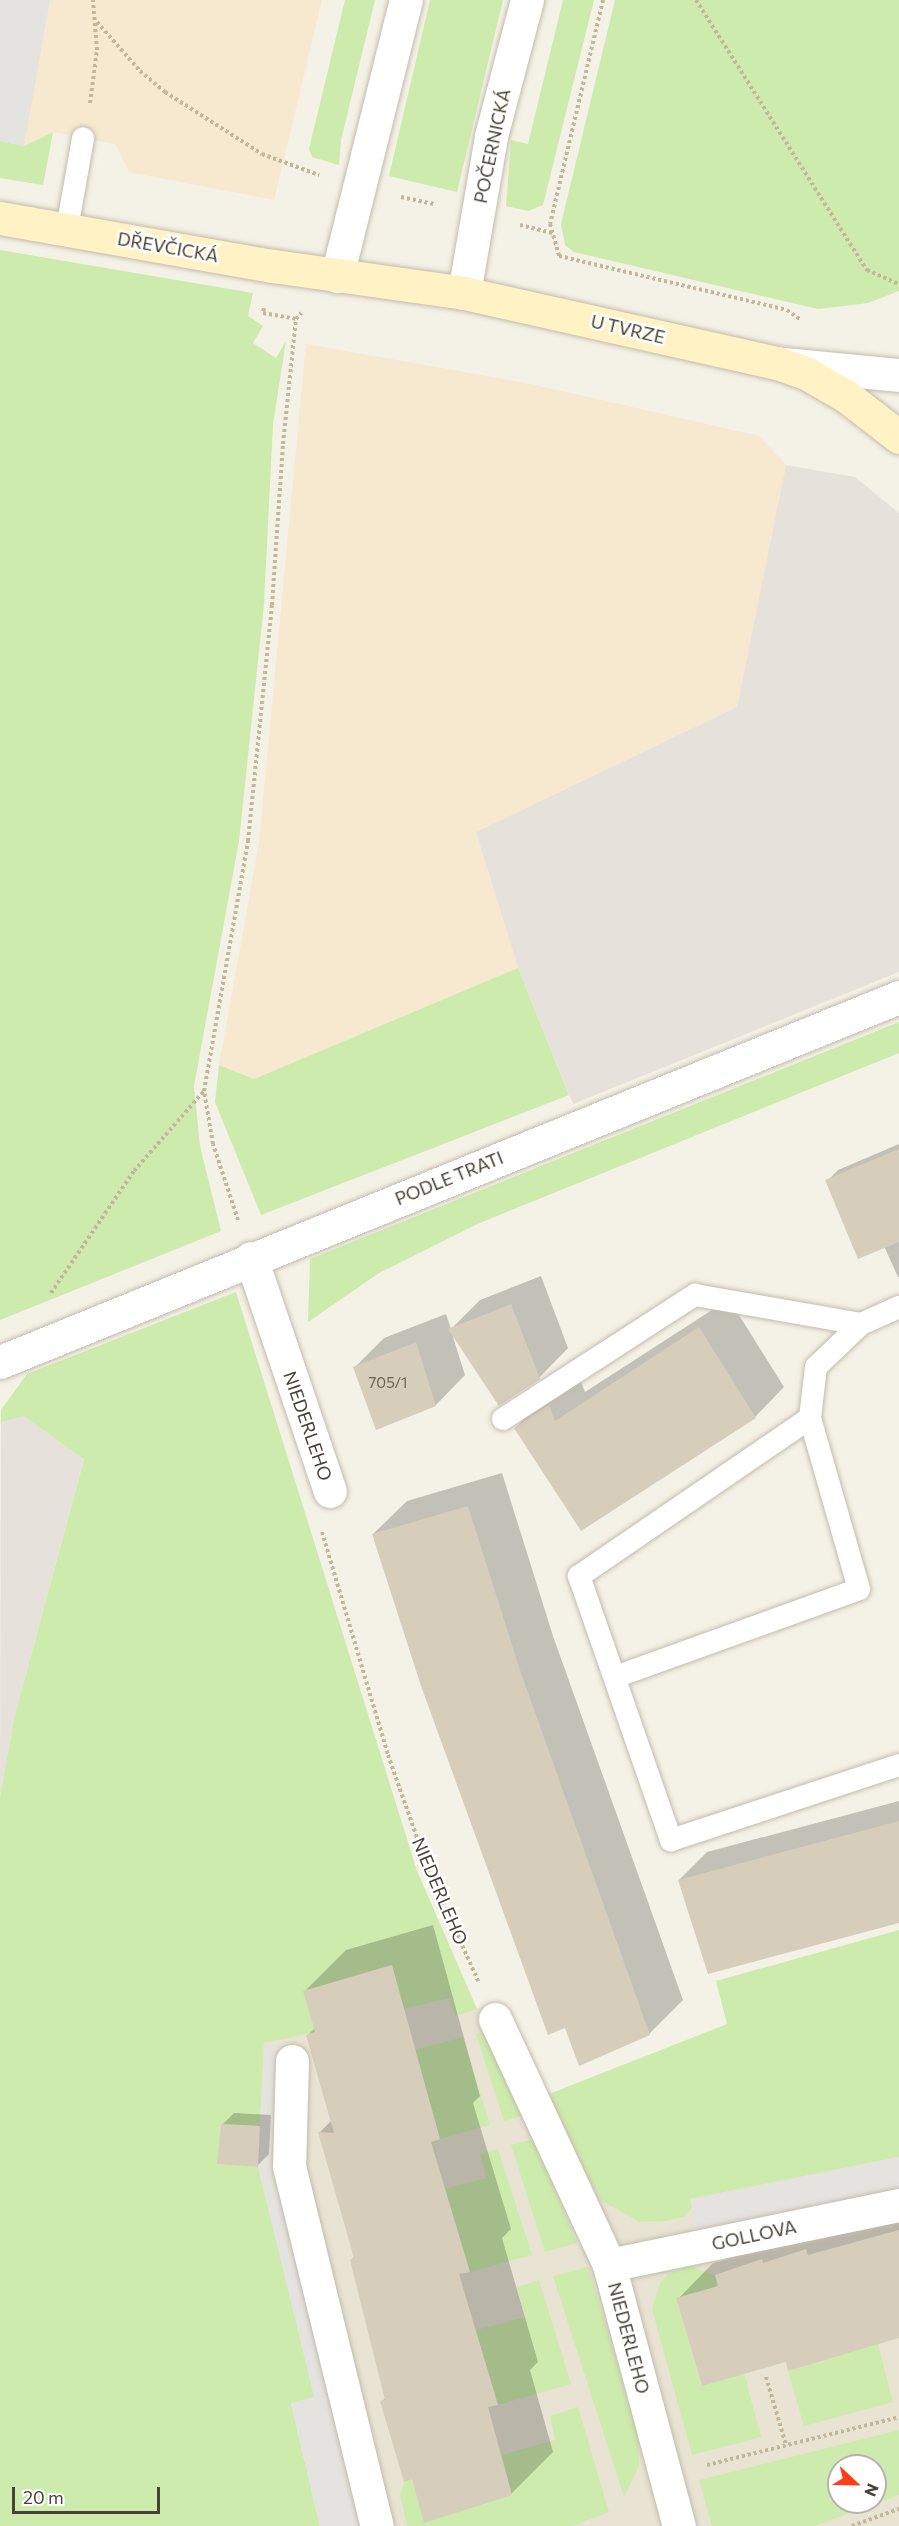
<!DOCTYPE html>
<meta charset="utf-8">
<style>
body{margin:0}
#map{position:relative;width:899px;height:2526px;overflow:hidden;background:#f4f1e6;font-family:Commissioner,sans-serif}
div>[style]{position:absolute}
.residential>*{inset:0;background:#e9e3d4}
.commercial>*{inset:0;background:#f7e8d0}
.industrial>*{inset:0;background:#e6e2db}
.green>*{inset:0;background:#cdebad}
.parking>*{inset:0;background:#e5e3df}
.shadow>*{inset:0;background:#0003}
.building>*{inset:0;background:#d7cdbb}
.path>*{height:4px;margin-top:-2px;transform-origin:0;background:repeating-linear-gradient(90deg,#c3b699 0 3px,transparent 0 6px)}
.roads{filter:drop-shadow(0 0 2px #c3bcab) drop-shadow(0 0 2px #c3bcab)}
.service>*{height:22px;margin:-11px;padding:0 11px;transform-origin:11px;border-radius:11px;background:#fff}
.minor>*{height:33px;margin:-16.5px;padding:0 16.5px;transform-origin:16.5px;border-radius:16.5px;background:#fff}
.tertiary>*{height:33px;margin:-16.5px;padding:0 16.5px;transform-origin:16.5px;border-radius:16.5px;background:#fff}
.secondary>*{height:33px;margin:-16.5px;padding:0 16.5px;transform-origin:16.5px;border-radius:16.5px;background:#fff3c6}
span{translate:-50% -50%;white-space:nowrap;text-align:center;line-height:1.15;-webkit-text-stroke:4.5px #fff;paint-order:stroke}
.number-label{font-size:15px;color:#6c6456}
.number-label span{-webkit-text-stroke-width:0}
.street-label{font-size:18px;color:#484135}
.north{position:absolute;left:827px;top:2454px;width:60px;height:60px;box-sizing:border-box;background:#fff;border:2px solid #b6b3ae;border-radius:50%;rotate:112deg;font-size:16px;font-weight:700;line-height:24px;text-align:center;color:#484135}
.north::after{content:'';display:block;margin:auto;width:21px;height:27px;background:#ff3f13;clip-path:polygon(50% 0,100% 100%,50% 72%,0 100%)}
.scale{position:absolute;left:12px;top:2487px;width:148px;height:27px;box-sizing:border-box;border:3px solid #484135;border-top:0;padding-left:8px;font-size:18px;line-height:21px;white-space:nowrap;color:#484135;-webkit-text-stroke:4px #fff;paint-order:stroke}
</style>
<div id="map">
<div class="residential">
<div style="clip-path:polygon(evenodd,417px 1871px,477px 2009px,500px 2002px,549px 2094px,583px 2171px,640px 2222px,684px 2217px,690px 2199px,899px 2157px,899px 2526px,320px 2526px,291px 2403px,217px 2164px,221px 2124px,260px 2126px,264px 2042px,417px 1871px,839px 2466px,875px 2466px,875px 2502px,839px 2502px,839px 2466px)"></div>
</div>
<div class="commercial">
<div style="clip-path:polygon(0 0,322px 0,274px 200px,129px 172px,115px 144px,53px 132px,24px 146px,0 141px)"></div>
<div style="clip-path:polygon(306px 344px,531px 384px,759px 436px,786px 465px,737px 707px,476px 832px,518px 968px,254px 1079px,219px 1065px,259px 843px)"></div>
</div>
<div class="industrial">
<div style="clip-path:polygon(786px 465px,855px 477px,899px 513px,899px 972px,573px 1104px,518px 968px,476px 832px,737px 707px)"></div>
<div style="clip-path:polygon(1px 1410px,1px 1422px,24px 1415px,84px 1458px,14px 1719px,0 1797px)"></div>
</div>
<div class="green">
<div style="clip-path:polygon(345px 0,375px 0,341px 140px,339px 165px,312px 157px,309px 149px)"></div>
<div style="clip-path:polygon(430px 0,503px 0,457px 192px,389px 176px)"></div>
<div style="clip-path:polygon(563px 0,594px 0,543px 205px,528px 211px,506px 206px,511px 140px,528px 144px)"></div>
<div style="clip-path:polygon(615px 0,899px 0,899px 291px,868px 303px,818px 309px,574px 252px,565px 245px,561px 224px)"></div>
<div style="clip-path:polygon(53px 132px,43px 185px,0 178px,0 141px,24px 146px)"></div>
<div style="clip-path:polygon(0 250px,253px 293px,248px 316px,263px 326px,253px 343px,276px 358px,286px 341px,273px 424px,264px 604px,239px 841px,194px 1086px,200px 1146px,221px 1231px,0 1320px)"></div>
<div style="clip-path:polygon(518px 968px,569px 1095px,261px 1215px,215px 1102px,219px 1065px,254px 1079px)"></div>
<div style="clip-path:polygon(899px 1022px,899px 1053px,475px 1225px,379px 1273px,308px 1322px,310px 1259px)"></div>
<div style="clip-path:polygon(236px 1292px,417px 1871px,477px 2009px,455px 2016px,450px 1998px,403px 2009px,391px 1965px,304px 1991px,315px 2032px,264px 2043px,260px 2126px,221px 2124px,218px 2163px,258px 2167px,315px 2398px,291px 2404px,320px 2526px,0 2526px,0 1797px,14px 1719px,84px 1459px,24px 1416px,1px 1422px,1px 1410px,27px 1374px)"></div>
<div style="clip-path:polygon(899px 1930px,899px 2157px,691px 2199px,692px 2208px,684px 2217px,665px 2221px,640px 2222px,602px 2201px,583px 2171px,549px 2094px,727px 2024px,716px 1981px)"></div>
<div style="clip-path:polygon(492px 2031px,523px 2116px,504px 2121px,476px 2034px)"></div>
<div style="clip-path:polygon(463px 2037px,490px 2125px,440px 2139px,415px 2050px)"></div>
<div style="clip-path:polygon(534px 2139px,577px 2243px,545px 2252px,511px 2145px)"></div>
<div style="clip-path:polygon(498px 2149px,532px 2255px,470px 2272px,445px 2189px,486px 2178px,480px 2154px)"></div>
<div style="clip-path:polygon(689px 2266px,715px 2275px,718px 2286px,676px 2299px,701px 2385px,744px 2373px,761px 2437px,692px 2455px,652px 2309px,660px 2283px,668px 2274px)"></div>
<div style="clip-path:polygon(588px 2267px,637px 2429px,639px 2466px,624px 2497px,553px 2276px)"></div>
<div style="clip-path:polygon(539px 2280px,571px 2384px,498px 2405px,476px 2330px,525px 2317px,517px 2287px)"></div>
<div style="clip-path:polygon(878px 2344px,893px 2402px,804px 2426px,788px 2371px)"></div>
<div style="clip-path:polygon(578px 2407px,609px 2512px,573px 2526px,407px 2526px,400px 2494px,404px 2482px,412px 2479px,425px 2522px,512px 2495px,502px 2455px,555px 2440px,550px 2416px)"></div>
<div style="clip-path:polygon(evenodd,899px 2430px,899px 2495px,815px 2526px,712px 2526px,699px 2480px,899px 2430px,839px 2466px,875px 2466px,875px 2502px,839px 2502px,839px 2466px)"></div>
</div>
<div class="parking">
<div style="clip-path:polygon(0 0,50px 0,24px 146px,0 141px)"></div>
<div style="clip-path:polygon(264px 2042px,277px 2043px,272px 2165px,359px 2526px,320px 2526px,291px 2403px,314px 2397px,258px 2167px)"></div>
<div style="clip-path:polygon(899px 2157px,899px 2191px,697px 2232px,690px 2199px)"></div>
</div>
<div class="shadow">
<div style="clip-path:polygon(899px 1144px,899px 1277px,898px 1277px,884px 1246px,827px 1181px,838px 1170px)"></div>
<div style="clip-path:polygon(541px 1276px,568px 1348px,539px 1378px,452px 1334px,465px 1375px,436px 1405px,377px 1428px,355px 1367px,384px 1338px,446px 1314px,451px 1329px,480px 1300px)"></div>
<div style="clip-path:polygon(729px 1299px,784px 1387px,755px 1417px,515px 1428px,545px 1399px,579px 1377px,585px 1392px)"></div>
<div style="clip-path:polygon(502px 1473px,553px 1636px,683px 2000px,649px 2034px,373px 1534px,407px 1501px)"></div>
<div style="clip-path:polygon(899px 1801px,899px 1921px,679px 1880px,707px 1852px)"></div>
<div style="clip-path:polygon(433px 1925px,480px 2096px,473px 2103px,511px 2229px,502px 2238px,538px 2362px,530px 2370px,553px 2452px,512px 2493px,425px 2521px,413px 2477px,382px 2401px,386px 2398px,351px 2260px,355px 2256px,320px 2132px,332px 2120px,308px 2035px,315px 2028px,305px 1991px,346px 1950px)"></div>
<div style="clip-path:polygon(234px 2113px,271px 2115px,269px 2154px,258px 2165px,223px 2124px)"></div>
<div style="clip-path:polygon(899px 2206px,899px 2337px,788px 2360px,678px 2299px,713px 2263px,734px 2257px,752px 2240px)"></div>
</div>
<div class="building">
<div style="clip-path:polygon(899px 1149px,899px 1242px,858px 1259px,825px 1180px)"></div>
<div style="clip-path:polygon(511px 1304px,540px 1379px,499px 1406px,448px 1329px)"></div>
<div style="clip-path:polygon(699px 1327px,756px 1418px,581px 1531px,514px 1428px,549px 1405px,555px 1421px)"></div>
<div style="clip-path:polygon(416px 1342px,436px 1406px,376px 1430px,353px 1367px)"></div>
<div style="clip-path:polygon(468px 1506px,520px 1670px,650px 2035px,579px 2066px,565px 2028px,548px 2035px,421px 1686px,372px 1534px)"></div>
<div style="clip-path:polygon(899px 1821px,899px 1923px,708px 1974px,678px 1880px)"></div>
<div style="clip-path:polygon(392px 1965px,440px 2139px,431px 2142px,470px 2272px,459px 2274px,498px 2405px,488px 2407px,512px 2495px,424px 2523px,412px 2479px,404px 2482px,380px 2401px,385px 2400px,350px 2260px,354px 2258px,318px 2132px,334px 2133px,306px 2035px,315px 2032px,303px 1991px)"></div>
<div style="clip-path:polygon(221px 2124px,260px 2126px,258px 2167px,217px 2164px)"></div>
<div style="clip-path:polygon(899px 2230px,899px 2338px,788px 2371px,786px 2362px,702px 2386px,676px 2298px,718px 2286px,715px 2275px,762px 2259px,763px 2263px,806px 2249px,808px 2255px)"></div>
</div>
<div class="path">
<div style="left:603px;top:0;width:230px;rotate:103.3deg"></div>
<div style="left:550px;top:224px;width:33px;rotate:74deg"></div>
<div style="left:559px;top:256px;width:234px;rotate:13.3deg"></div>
<div style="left:787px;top:310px;width:17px;rotate:36deg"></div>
<div style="left:696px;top:0;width:320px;rotate:57.7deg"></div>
<div style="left:867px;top:270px;width:35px;rotate:24deg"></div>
<div style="left:97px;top:22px;width:65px;rotate:48.7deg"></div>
<div style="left:140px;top:71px;width:33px;rotate:40deg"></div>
<div style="left:165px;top:92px;width:115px;rotate:32.6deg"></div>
<div style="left:262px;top:154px;width:61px;rotate:20.2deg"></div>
<div style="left:90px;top:103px;width:53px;rotate:-82.5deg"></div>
<div style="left:97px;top:50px;width:50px;rotate:-94.6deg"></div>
<div style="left:401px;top:197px;width:35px;rotate:12deg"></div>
<div style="left:520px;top:225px;width:33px;rotate:14deg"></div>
<div style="left:264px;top:308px;width:5px;rotate:101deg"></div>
<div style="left:263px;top:313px;width:34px;rotate:10deg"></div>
<div style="left:238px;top:1220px;width:80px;rotate:-108.2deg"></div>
<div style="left:213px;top:1144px;width:54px;rotate:-99.6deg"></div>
<div style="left:204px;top:1091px;width:254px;rotate:-80deg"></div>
<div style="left:248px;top:841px;width:237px;rotate:-84.2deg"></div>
<div style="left:272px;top:605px;width:161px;rotate:-86.1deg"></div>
<div style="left:283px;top:444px;width:126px;rotate:-84.1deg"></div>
<div style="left:296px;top:319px;width:8px;rotate:-50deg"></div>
<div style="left:51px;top:1293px;width:148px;rotate:-55.8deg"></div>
<div style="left:134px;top:1171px;width:106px;rotate:-48.8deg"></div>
<div style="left:322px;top:1532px;width:233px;rotate:73.5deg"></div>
<div style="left:388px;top:1755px;width:121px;rotate:70.7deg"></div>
<div style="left:428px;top:1869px;width:123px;rotate:65.9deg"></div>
<div style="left:766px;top:2377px;width:71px;rotate:73.6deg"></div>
<div style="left:707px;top:2465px;width:198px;rotate:-14deg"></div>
<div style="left:852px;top:2526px;width:50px;rotate:-19.9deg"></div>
</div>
<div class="roads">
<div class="service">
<div style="left:67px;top:229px;width:92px;rotate:-80deg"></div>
<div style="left:861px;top:1324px;width:62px;rotate:136.3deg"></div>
<div style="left:816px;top:1367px;width:51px;rotate:96.7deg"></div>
<div style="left:810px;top:1418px;width:280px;rotate:145.6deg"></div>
<div style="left:579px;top:1576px;width:280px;rotate:70.8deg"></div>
<div style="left:671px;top:1840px;width:240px;rotate:-18.2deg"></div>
<div style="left:503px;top:1419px;width:229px;rotate:-32.9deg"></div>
<div style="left:695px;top:1295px;width:169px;rotate:9.9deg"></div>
<div style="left:861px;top:1324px;width:42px;rotate:-24.1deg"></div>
<div style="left:615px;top:1677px;width:259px;rotate:-19.8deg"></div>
<div style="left:859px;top:1589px;width:178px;rotate:-106deg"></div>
</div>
<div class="minor">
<div style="left:784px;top:364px;width:116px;rotate:5.5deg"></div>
<div style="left:251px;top:1258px;width:246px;rotate:71.3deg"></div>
<div style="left:0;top:1362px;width:970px;rotate:-22.1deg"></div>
<div style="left:495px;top:2019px;width:271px;rotate:65.1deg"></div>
<div style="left:609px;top:2265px;width:270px;rotate:75deg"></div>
<div style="left:292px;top:2061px;width:105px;rotate:91.6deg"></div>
<div style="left:289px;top:2166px;width:371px;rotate:76.3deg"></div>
<div style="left:609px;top:2265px;width:296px;rotate:-11.7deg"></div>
</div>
<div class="tertiary">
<div style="left:337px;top:276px;width:284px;rotate:-76deg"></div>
<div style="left:464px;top:293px;width:159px;rotate:-80.2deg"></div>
<div style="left:491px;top:136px;width:141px;rotate:-75.2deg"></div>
</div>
<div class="secondary">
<div style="left:0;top:218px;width:277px;rotate:10deg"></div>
<div style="left:273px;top:266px;width:193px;rotate:8deg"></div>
<div style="left:464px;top:293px;width:321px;rotate:12.6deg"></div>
<div style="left:777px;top:363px;width:31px;rotate:19deg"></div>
<div style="left:806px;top:373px;width:46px;rotate:29.9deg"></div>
<div style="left:846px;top:396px;width:67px;rotate:37.7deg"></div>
</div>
</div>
<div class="number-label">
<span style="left:388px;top:1383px">705/1</span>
</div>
<div class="street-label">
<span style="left:492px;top:146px;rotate:-78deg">POČERNICKÁ</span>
<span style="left:168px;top:247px;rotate:10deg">DŘEVČICKÁ</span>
<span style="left:628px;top:329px;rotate:13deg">U TVRZE</span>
<span style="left:449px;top:1178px;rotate:-22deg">PODLE TRATI</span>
<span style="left:308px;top:1426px;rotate:71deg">NIEDERLEHO</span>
<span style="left:440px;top:1891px;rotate:67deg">NIEDERLEHO</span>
<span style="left:754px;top:2235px;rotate:-12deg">GOLLOVA</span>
<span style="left:629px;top:2338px;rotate:75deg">NIEDERLEHO</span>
</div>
<div class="north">N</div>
<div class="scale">20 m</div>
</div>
